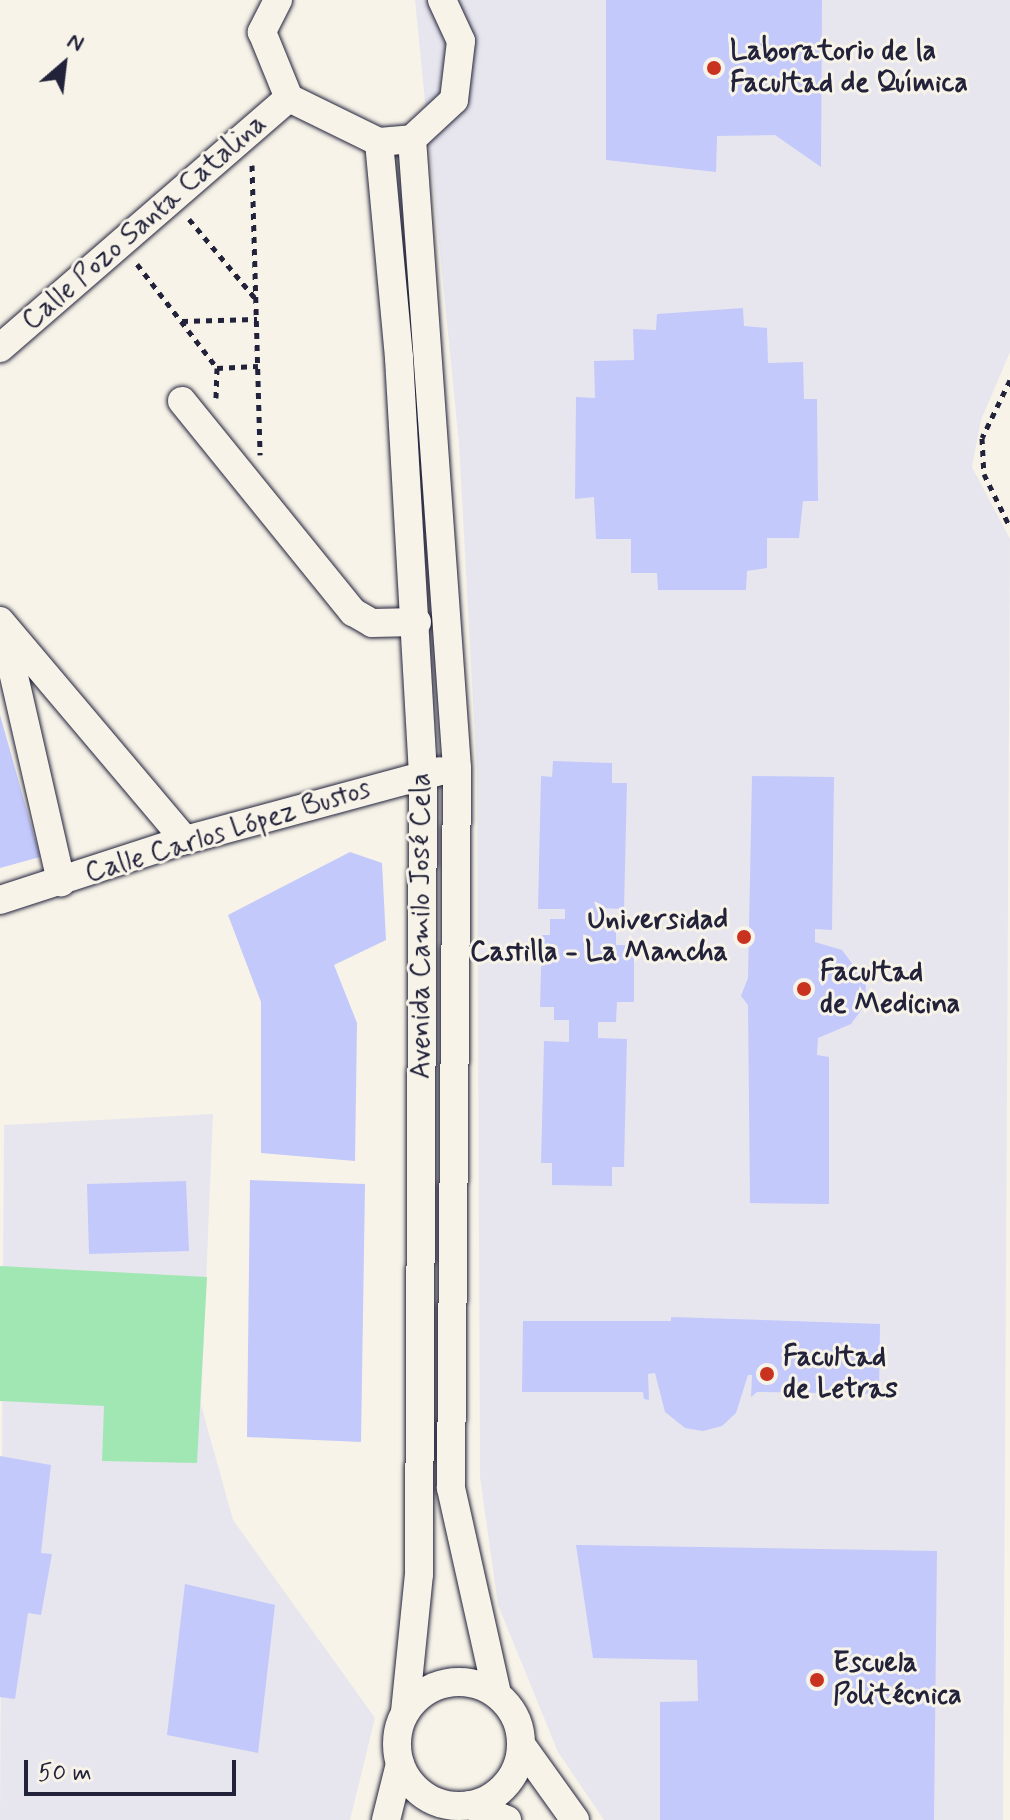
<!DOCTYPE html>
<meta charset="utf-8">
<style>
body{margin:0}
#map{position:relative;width:1010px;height:1820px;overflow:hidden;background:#f7f3e8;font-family:Mynerve,sans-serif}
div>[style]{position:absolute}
.built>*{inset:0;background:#e7e6ee}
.green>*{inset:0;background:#a1e7b4}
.building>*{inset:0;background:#c3c9fb}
.path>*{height:5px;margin-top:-2.5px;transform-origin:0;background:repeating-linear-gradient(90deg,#22223b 0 6px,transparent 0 12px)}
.roads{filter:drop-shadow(0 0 2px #22223b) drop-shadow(0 0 2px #22223b)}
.minor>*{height:28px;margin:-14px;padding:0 14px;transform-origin:14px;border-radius:14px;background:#f7f3e8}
.minor>.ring{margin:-14px;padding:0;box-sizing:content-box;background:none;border:28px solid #f7f3e8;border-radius:50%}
.dots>*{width:22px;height:22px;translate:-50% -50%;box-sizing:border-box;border:4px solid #f7f3e8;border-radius:50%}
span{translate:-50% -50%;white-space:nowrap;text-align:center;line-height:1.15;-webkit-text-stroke:6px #f7f3e8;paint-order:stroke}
.poi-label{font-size:28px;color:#22223b;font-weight:700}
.left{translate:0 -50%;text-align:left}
.right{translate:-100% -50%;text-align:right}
.street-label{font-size:28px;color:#22223b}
.north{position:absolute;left:24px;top:24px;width:80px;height:80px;-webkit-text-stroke:6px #f7f3e8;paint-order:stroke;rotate:28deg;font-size:22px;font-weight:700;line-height:32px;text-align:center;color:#22223b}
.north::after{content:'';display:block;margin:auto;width:28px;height:36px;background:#22223b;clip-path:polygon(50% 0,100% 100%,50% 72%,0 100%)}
.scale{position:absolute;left:24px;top:1760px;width:212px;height:36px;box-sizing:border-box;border:4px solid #22223b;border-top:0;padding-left:10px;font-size:24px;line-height:28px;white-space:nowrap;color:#22223b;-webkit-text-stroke:6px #f7f3e8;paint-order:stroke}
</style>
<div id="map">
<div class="built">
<div style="clip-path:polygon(415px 0,1010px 0,1010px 352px,981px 420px,972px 467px,1010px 539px,1003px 1820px,604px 1820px,558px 1752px,498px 1605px,480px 1477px,477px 774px,459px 444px)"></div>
<div style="clip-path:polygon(213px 1114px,201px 1405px,233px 1520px,375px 1718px,350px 1820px,0 1820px,4px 1125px)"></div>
</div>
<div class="green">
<div style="clip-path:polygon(0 1266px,207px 1277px,197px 1463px,102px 1461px,104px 1406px,0 1401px)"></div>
</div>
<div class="building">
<div style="clip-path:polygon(606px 0,822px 0,821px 167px,775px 135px,717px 136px,716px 172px,606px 160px)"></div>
<div style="clip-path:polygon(743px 308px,744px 326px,767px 328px,768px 363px,803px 362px,804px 399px,817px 399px,818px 501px,803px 501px,799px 538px,767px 538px,767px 568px,747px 571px,746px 590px,658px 590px,657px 573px,631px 573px,631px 539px,596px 539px,594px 497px,575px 499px,576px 397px,595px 398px,594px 361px,634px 360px,633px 329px,656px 330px,657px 314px)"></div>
<div style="clip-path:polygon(0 715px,40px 857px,0 868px)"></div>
<div style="clip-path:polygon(553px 761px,612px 763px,612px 783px,627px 783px,624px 909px,598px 908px,598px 923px,616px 923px,616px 945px,634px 945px,634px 1002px,617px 1002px,616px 1022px,598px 1022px,598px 1038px,627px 1039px,624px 1167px,612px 1167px,612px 1186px,552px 1185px,552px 1163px,541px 1163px,544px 1041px,569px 1042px,569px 1020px,554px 1020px,554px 1007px,540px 1007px,542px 935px,550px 935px,550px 919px,565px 919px,565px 909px,538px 909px,541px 776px,552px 777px)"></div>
<div style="clip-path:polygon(752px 776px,834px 777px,832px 930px,815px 929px,815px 942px,842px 950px,866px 982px,865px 1005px,851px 1024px,818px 1038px,817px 1055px,829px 1057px,829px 1204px,750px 1203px,748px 1005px,741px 996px,748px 978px)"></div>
<div style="clip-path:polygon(350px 852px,382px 863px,386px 940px,334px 965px,357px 1023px,355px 1161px,261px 1153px,261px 1002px,228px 915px)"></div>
<div style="clip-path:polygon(250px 1180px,365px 1184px,361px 1442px,247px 1437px)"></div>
<div style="clip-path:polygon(186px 1181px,189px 1251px,89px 1254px,87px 1184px)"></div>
<div style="clip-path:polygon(671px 1317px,880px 1324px,879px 1394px,757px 1392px,751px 1397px,752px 1375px,748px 1375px,736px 1413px,722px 1426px,703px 1431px,685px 1428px,665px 1412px,655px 1373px,648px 1374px,649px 1400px,644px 1399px,643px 1392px,522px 1392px,523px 1321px,671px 1321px)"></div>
<div style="clip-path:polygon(0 1456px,51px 1465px,41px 1553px,52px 1554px,41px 1615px,28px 1613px,15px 1699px,0 1697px)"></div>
<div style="clip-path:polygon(576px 1545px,937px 1551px,934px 1820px,660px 1820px,660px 1702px,698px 1701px,697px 1660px,593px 1658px)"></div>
<div style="clip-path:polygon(185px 1584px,275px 1605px,258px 1753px,167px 1735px)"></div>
</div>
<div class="path">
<div style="left:252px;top:165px;width:290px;rotate:88.4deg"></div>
<div style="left:189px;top:219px;width:104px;rotate:50.1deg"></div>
<div style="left:137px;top:264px;width:131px;rotate:52.4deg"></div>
<div style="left:217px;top:368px;width:30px;rotate:92deg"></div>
<div style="left:182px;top:321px;width:75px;rotate:-1.5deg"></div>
<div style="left:217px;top:368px;width:41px;rotate:-2.8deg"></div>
<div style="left:1010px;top:380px;width:64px;rotate:115.8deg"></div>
<div style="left:982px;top:438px;width:36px;rotate:87deg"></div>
<div style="left:984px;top:474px;width:59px;rotate:63.9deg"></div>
</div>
<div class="roads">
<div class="minor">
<div style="left:278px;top:0;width:36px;rotate:117deg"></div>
<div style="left:262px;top:32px;width:71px;rotate:67.8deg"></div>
<div style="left:289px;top:98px;width:100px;rotate:26.1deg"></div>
<div style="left:379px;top:142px;width:33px;rotate:-5deg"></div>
<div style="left:412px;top:139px;width:57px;rotate:-42.9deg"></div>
<div style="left:454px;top:100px;width:59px;rotate:-83.2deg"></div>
<div style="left:461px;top:41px;width:45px;rotate:-114.9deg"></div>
<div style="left:412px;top:139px;width:631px;rotate:85.91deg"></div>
<div style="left:457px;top:768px;width:720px;rotate:90.48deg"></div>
<div style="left:451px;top:1488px;width:211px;rotate:77.4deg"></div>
<div style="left:379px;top:142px;width:217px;rotate:84.7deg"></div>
<div style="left:399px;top:358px;width:417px;rotate:86.7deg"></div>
<div style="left:423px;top:774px;width:800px;rotate:90.29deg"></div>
<div style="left:419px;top:1574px;width:138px;rotate:95.8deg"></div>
<div style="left:0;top:348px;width:382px;rotate:-40.9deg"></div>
<div style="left:182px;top:401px;width:272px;rotate:51deg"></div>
<div style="left:353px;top:612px;width:22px;rotate:30deg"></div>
<div style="left:372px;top:623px;width:45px;rotate:-1.3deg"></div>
<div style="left:0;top:621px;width:287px;rotate:49.8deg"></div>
<div style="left:3px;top:628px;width:261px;rotate:77.1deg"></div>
<div style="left:0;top:900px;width:194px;rotate:-18deg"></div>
<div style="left:185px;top:840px;width:264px;rotate:-15.1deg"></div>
<div class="ring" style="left:397px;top:1682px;width:96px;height:96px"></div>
<div style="left:522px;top:1746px;width:91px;rotate:54.4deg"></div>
<div style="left:470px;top:1805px;width:40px;rotate:22deg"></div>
<div style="left:386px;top:1820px;width:58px;rotate:-76deg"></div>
</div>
</div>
<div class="dots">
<div style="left:714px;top:68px;background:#c8321e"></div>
<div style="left:744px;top:937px;background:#c8321e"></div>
<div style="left:804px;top:989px;background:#c8321e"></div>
<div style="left:767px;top:1374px;background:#c8321e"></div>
<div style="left:817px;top:1680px;background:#c8321e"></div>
</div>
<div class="poi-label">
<span class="left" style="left:730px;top:68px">Laboratorio de la<br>Facultad de Química</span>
<span class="right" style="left:728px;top:937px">Universidad<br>Castilla - La Mancha</span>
<span class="left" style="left:820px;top:989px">Facultad<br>de Medicina</span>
<span class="left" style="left:783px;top:1374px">Facultad<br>de Letras</span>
<span class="left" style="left:833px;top:1680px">Escuela<br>Politécnica</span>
</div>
<div class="street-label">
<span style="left:145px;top:223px;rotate:-41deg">Calle Pozo Santa Catalina</span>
<span style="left:228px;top:832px;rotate:-17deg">Calle Carlos López Bustos</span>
<span style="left:422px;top:926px;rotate:-90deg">Avenida Camilo José Cela</span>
</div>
<div class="north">N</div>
<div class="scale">50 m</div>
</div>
